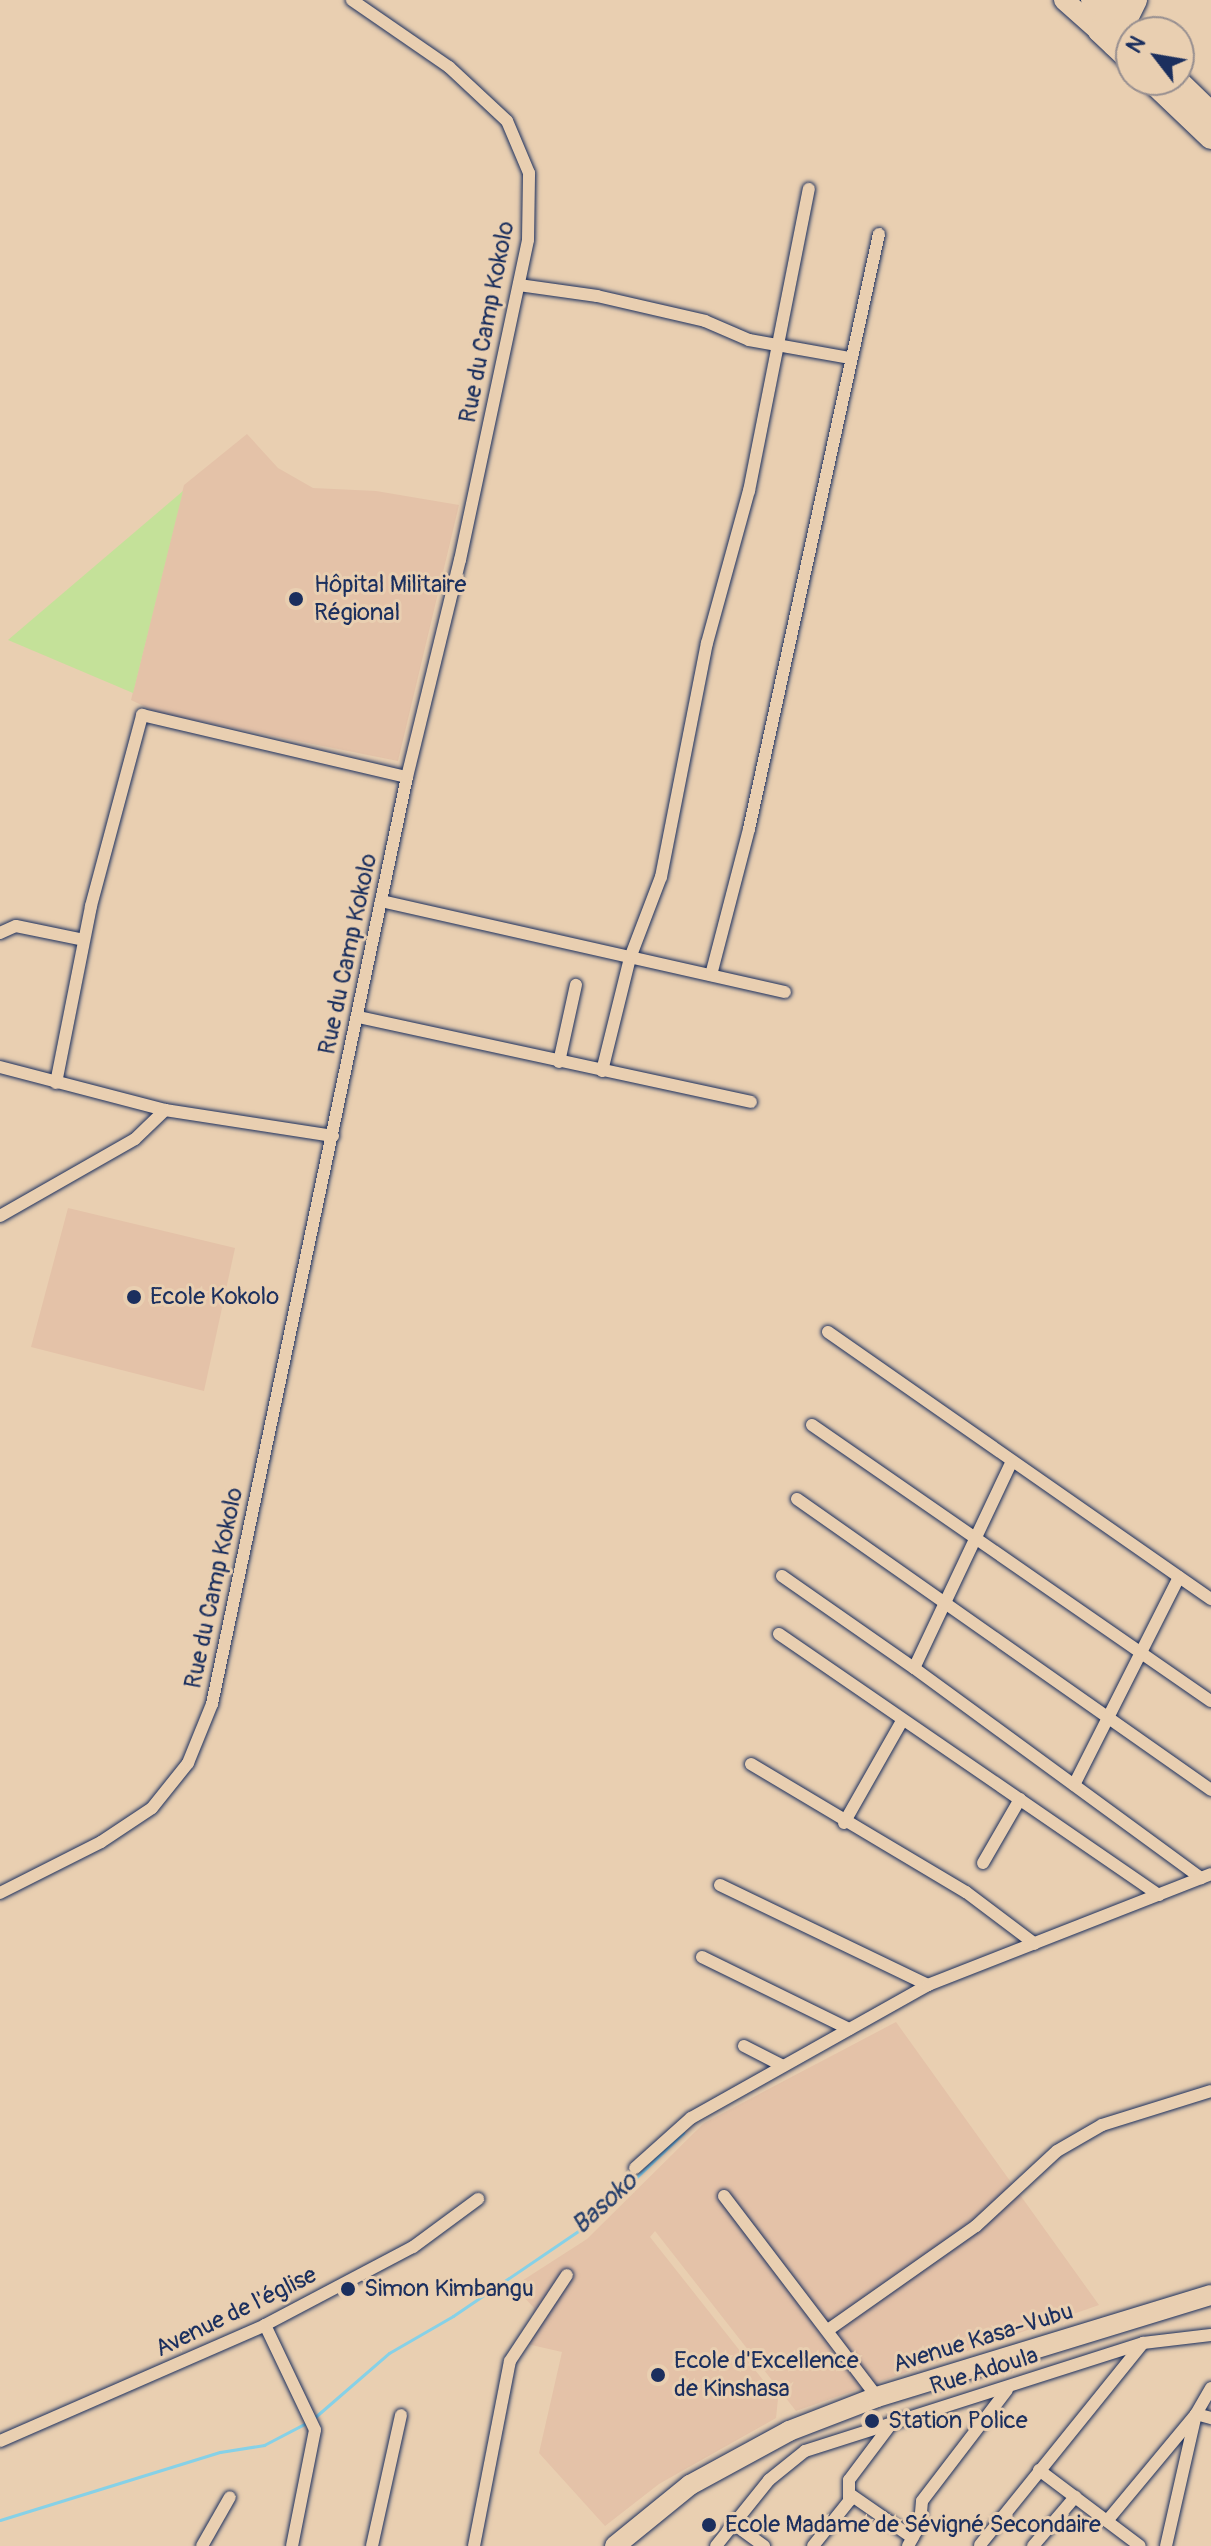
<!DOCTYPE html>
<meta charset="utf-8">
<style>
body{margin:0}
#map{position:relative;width:1211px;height:2546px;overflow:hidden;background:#e9cfb1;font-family:Pangolin,sans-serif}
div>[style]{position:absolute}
.built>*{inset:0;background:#e4c2a8}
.green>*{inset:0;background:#c4e199}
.stream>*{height:3px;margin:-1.5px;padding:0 1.5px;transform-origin:1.5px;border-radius:1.5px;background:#86d1e7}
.roads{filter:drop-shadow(0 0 2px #1b2f5e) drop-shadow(0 0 2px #1b2f5e)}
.street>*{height:12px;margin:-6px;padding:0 6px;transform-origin:6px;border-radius:6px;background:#e9cfb1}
.primary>*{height:20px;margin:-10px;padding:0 10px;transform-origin:10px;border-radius:10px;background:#e9cfb1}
.highway>*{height:22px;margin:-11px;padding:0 11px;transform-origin:11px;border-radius:11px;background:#e9cfb1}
.dots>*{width:22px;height:22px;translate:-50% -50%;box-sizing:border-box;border:4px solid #e9cfb1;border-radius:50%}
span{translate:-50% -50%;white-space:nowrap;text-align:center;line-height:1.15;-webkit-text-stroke:6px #e9cfb1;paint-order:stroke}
.street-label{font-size:24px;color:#1b2f5e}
.poi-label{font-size:24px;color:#1b2f5e}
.left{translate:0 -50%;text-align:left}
.water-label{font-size:26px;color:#263f6c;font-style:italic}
.north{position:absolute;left:1115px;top:16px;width:80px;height:80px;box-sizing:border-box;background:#e9cfb1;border:2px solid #978f90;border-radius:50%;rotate:301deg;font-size:22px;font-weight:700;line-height:32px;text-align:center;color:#1b2f5e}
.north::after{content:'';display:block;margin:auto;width:28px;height:36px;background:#1b2f5e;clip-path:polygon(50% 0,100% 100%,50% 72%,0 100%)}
</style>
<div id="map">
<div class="built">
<div style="clip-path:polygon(247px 434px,278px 468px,313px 488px,376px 491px,459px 505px,398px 761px,158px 713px,131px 700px,184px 485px)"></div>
<div style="clip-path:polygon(68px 1208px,235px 1248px,204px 1391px,31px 1347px)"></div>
<div style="clip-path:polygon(896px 2022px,1099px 2305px,796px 2411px,655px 2231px,650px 2237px,778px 2399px,776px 2418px,659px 2484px,605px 2526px,539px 2453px,562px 2352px,527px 2344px,534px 2308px,514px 2286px,587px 2239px,704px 2123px)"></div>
</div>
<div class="green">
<div style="clip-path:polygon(183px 491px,133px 693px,8px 640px)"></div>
</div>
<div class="stream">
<div style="left:314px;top:2418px;width:99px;rotate:-40.9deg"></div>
<div style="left:389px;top:2353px;width:74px;rotate:-30deg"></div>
<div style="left:453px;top:2316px;width:158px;rotate:-34.2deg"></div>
<div style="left:584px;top:2227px;width:137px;rotate:-43.5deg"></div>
<div style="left:0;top:2520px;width:230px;rotate:-17.2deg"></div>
<div style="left:220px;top:2452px;width:45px;rotate:-9deg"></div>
<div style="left:264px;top:2445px;width:50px;rotate:-27.6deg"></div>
</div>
<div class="roads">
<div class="street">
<div style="left:519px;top:285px;width:79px;rotate:8deg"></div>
<div style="left:597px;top:296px;width:111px;rotate:13deg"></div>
<div style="left:705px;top:321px;width:48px;rotate:23.4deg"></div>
<div style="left:749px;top:340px;width:103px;rotate:10.1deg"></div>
<div style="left:381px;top:901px;width:414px;rotate:12.7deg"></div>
<div style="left:0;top:933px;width:17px;rotate:-24deg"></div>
<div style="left:16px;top:926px;width:69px;rotate:11.6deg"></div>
<div style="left:711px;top:975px;width:151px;rotate:-75.4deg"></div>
<div style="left:749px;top:829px;width:609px;rotate:-77.68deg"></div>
<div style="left:358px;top:1017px;width:402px;rotate:12.2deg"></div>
<div style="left:559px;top:1062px;width:79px;rotate:-77.6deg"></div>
<div style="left:0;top:1067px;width:171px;rotate:14.6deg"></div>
<div style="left:165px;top:1110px;width:170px;rotate:8.8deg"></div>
<div style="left:602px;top:1071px;width:116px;rotate:-76.1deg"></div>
<div style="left:630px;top:958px;width:87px;rotate:-69.1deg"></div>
<div style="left:661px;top:877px;width:238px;rotate:-78.9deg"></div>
<div style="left:707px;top:643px;width:158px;rotate:-74.6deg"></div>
<div style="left:749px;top:491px;width:308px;rotate:-78.8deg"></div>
<div style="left:56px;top:1083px;width:180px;rotate:-78.8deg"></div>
<div style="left:91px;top:906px;width:198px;rotate:-75deg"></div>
<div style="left:142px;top:715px;width:272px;rotate:13.2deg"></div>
<div style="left:0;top:1216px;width:155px;rotate:-29.7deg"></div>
<div style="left:135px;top:1139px;width:42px;rotate:-44deg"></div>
<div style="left:828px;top:1332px;width:467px;rotate:34.9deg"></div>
<div style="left:812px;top:1425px;width:485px;rotate:34.7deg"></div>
<div style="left:1012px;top:1461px;width:229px;rotate:115.3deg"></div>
<div style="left:914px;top:1668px;width:356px;rotate:36.2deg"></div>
<div style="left:797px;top:1499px;width:506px;rotate:35.1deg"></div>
<div style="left:782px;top:1576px;width:161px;rotate:34.9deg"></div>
<div style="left:779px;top:1634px;width:461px;rotate:34.5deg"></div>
<div style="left:751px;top:1764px;width:250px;rotate:30.8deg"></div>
<div style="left:966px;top:1892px;width:86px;rotate:37deg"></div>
<div style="left:1074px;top:1785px;width:233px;rotate:-63.2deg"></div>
<div style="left:844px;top:1823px;width:117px;rotate:-60.4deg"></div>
<div style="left:983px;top:1863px;width:74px;rotate:-60deg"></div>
<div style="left:720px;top:1885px;width:231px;rotate:25.7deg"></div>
<div style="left:0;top:1893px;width:113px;rotate:-26.8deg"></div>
<div style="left:101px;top:1842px;width:61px;rotate:-33.7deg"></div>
<div style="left:152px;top:1808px;width:58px;rotate:-51.3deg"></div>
<div style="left:188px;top:1763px;width:64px;rotate:-67.9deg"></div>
<div style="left:212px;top:1704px;width:947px;rotate:-78.12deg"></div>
<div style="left:407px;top:777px;width:223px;rotate:-76.3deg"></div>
<div style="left:460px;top:560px;width:327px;rotate:-78deg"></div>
<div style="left:528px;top:240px;width:67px;rotate:-89.1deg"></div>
<div style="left:529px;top:173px;width:56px;rotate:-112.9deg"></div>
<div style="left:507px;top:121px;width:79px;rotate:-137deg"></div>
<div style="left:449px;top:67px;width:118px;rotate:-145.4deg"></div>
<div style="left:702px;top:1957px;width:164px;rotate:26.1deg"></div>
<div style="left:744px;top:2046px;width:42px;rotate:27.2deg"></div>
<div style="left:635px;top:2168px;width:75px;rotate:-41.8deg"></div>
<div style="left:691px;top:2118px;width:272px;rotate:-29.3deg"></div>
<div style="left:928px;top:1985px;width:304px;rotate:-21.4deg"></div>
<div style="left:724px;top:2196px;width:253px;rotate:52.7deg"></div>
<div style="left:265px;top:2325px;width:116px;rotate:64.5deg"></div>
<div style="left:315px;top:2430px;width:118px;rotate:101.2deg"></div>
<div style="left:828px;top:2330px;width:181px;rotate:-35.1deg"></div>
<div style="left:976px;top:2226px;width:110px;rotate:-42.8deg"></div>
<div style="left:1057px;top:2151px;width:52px;rotate:-30deg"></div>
<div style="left:1102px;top:2125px;width:114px;rotate:-17.3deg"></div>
<div style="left:0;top:2441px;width:289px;rotate:-23.6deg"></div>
<div style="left:265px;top:2325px;width:167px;rotate:-27.8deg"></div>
<div style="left:413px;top:2247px;width:81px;rotate:-36.4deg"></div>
<div style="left:1039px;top:2470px;width:126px;rotate:37deg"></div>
<div style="left:851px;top:2495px;width:75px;rotate:34.7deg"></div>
<div style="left:1107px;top:2521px;width:139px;rotate:-50.2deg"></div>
<div style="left:1196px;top:2414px;width:16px;rotate:15deg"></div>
<div style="left:735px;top:2525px;width:36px;rotate:36deg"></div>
<div style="left:980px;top:2545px;width:260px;rotate:-51.1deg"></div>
<div style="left:202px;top:2546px;width:56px;rotate:-60.3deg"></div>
<div style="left:372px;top:2546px;width:134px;rotate:-77.5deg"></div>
<div style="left:474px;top:2546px;width:188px;rotate:-79deg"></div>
<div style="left:510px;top:2361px;width:103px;rotate:-56.5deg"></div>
<div style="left:716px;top:2546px;width:85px;rotate:-51.2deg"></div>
<div style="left:769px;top:2480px;width:46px;rotate:-38.9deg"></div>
<div style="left:805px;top:2451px;width:355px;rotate:-17.7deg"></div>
<div style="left:1143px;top:2343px;width:68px;rotate:-6.7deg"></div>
<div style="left:813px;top:2546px;width:58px;rotate:-51.3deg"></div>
<div style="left:849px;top:2501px;width:21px;rotate:-90deg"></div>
<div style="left:849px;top:2480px;width:75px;rotate:-53.1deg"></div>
<div style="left:908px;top:2546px;width:25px;rotate:-61deg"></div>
<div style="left:920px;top:2524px;width:23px;rotate:-85deg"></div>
<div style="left:922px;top:2501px;width:140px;rotate:-52.6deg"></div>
<div style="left:1033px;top:2546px;width:65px;rotate:-49.4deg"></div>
<div style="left:1166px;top:2546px;width:135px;rotate:-77.2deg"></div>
<div style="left:1196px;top:2414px;width:30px;rotate:-60deg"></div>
</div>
<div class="primary">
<div style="left:1064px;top:0;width:47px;rotate:41.5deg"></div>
<div style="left:1091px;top:0;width:23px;rotate:45deg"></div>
<div style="left:615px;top:2546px;width:97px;rotate:-39.1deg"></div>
<div style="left:690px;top:2485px;width:113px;rotate:-28.6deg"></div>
<div style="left:789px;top:2431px;width:94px;rotate:-21.1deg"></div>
<div style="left:877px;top:2397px;width:349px;rotate:-17deg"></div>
</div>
<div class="highway">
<div style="left:1116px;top:0;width:35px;rotate:119deg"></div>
<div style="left:1099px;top:31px;width:44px;rotate:43.2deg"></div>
<div style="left:1114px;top:45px;width:50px;rotate:-63.9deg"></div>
<div style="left:1150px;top:80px;width:84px;rotate:43.6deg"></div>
<div style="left:1177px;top:80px;width:47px;rotate:44.1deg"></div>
</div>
</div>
<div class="dots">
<div style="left:296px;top:599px;background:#1b2f5e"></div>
<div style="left:134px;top:1297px;background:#1b2f5e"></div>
<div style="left:348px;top:2289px;background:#1b2f5e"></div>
<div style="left:658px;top:2375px;background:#1b2f5e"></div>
<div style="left:872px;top:2421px;background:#1b2f5e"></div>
<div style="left:709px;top:2525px;background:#1b2f5e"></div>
</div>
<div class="street-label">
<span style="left:487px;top:322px;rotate:-79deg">Rue du Camp Kokolo</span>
<span style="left:348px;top:954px;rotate:-78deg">Rue du Camp Kokolo</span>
<span style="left:214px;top:1588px;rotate:-78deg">Rue du Camp Kokolo</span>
<span style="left:236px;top:2312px;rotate:-26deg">Avenue de l'église</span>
<span style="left:983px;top:2338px;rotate:-17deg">Avenue Kasa-Vubu</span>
<span style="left:984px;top:2371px;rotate:-17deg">Rue Adoula</span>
</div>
<div class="poi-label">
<span class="left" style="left:314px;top:599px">Hôpital Militaire<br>Régional</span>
<span class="left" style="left:150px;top:1297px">Ecole Kokolo</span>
<span class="left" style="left:364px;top:2289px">Simon Kimbangu</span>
<span class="left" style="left:674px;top:2375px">Ecole d'Excellence<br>de Kinshasa</span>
<span class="left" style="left:888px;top:2421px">Station Police</span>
<span class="left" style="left:725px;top:2525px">Ecole Madame de Sévigné Secondaire</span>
</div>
<div class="water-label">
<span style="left:605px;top:2204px;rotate:-42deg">Basoko</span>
</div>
<div class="north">N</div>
</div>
